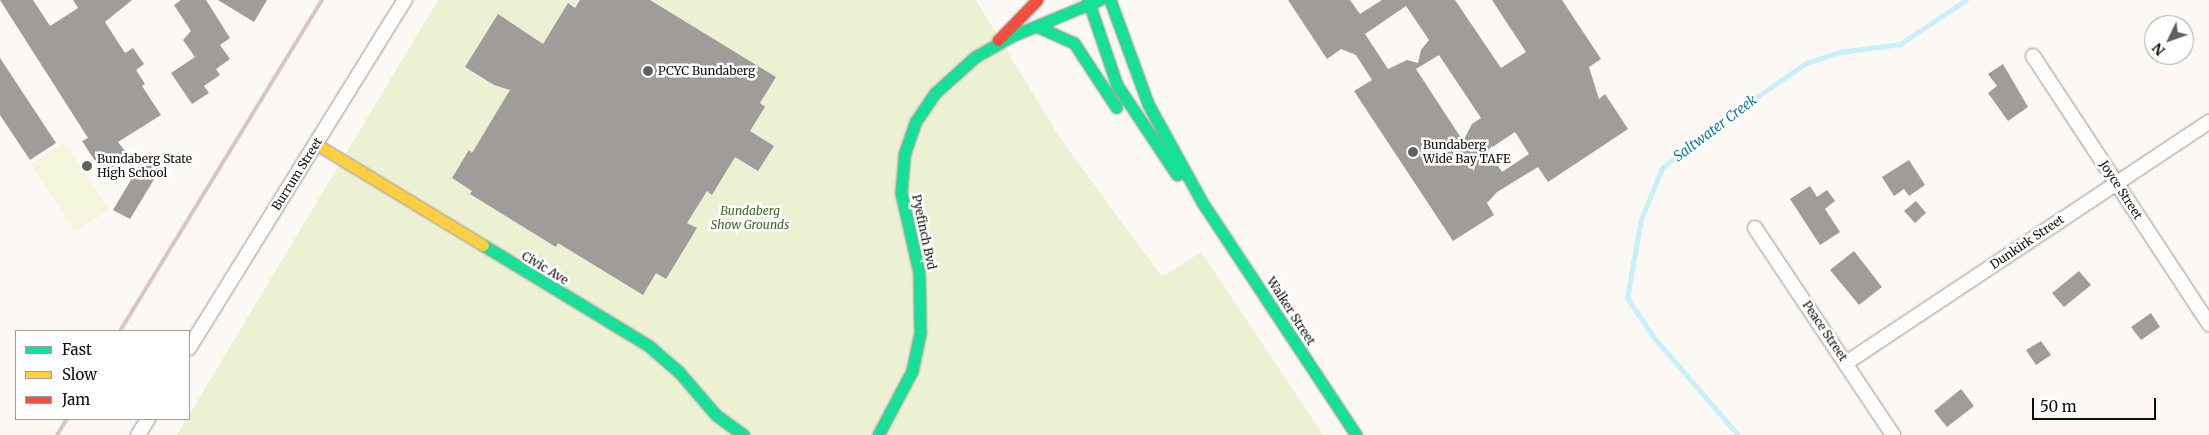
<!DOCTYPE html>
<style>
body{margin:0}
#map{position:relative;width:2209px;height:435px;overflow:hidden;background:#fcf8f4;font-family:Merriweather,serif}
div>[style]{position:absolute}
.green>*{inset:0;background:#ebf1d2}
.pitch>*{inset:0;background:#f3f5dc}
.stream>*{height:5px;margin:-2.5px;padding:0 2.5px;transform-origin:2.5px;border-radius:2.5px;background:#c8f0f8}
.building>*{inset:0;background:#9f9c99}
.roads{filter:drop-shadow(0 0 1px #959392) drop-shadow(0 0 1px #959392)}
.street>*{height:14px;margin:-7px;padding:0 7px;transform-origin:7px;border-radius:7px;background:#fffefd}
.fast>*{height:11px;margin:-5.5px;padding:0 5.5px;transform-origin:5.5px;border-radius:5.5px;background:#16e098}
.slow>*{height:11px;margin:-5.5px;padding:0 5.5px;transform-origin:5.5px;border-radius:5.5px;background:#ffcf43}
.jam>*{height:11px;margin:-5.5px;padding:0 5.5px;transform-origin:5.5px;border-radius:5.5px;background:#f24e42}
.rail>*{height:4px;margin:-2px;padding:0 2px;transform-origin:2px;border-radius:2px;background:#d9c4c9}
.dots>*{width:14px;height:14px;translate:-50% -50%;box-sizing:border-box;border:2px solid #fff;border-radius:50%}
span{translate:-50% -50%;white-space:nowrap;text-align:center;line-height:1.15;-webkit-text-stroke:5px #fff;paint-order:stroke}
.poi-label{font-size:12px;color:#0e0e0e}
.left{translate:0 -50%;text-align:left}
.street-label{font-size:12px;color:#0e0e0e}
.park-label{font-size:12px;color:#3a6b1a;font-style:italic}
.water-label{font-size:14px;color:#0f7da0;font-style:italic}
.legend{position:absolute;left:15px;top:330px;width:175px;height:90px;box-sizing:border-box;background:#fff;border:1px solid #9f9f9f;margin:0;padding:6px 9px;list-style:none;font-size:15px;color:#0e0e0e}
.legend li{display:flex;align-items:center;gap:10px;height:25px}
.legend b{width:25px;border:1px solid #9f9f9f}
.north{position:absolute;left:2144px;top:15px;width:50px;height:50px;box-sizing:border-box;background:#fff;border:1px solid #9f9f9f;border-radius:50%;rotate:228deg;font-size:14px;font-weight:700;line-height:20px;text-align:center;color:#0e0e0e}
.north::after{content:'';display:block;margin:auto;width:18px;height:22px;background:#61605e;clip-path:polygon(50% 0,100% 100%,50% 72%,0 100%)}
.scale{position:absolute;left:2032px;top:398px;width:124px;height:22px;box-sizing:border-box;border:2px solid #0e0e0e;border-top:0;padding-left:6px;font-size:15px;line-height:18px;white-space:nowrap;color:#0e0e0e;-webkit-text-stroke:4px #fff;paint-order:stroke}
</style>
<div id="map">
<div class="green">
<div style="clip-path:polygon(438px 0,976px 0,1060px 138px,1162px 277px,1201px 252px,1323px 435px,177px 435px)"></div>
</div>
<div class="pitch">
<div style="clip-path:polygon(65px 142px,109px 210px,75px 232px,31px 164px)"></div>
</div>
<div class="stream">
<div style="left:1738px;top:435px;width:127px;rotate:-130.8deg"></div>
<div style="left:1655px;top:339px;width:50px;rotate:-124.3deg"></div>
<div style="left:1627px;top:298px;width:80px;rotate:-80deg"></div>
<div style="left:1641px;top:219px;width:55px;rotate:-67.6deg"></div>
<div style="left:1662px;top:168px;width:62px;rotate:-39.1deg"></div>
<div style="left:1710px;top:129px;width:116px;rotate:-34.5deg"></div>
<div style="left:1806px;top:63px;width:35px;rotate:-18deg"></div>
<div style="left:1839px;top:52px;width:62px;rotate:-7.5deg"></div>
<div style="left:1900px;top:44px;width:79px;rotate:-33.7deg"></div>
</div>
<div class="building">
<div style="clip-path:polygon(0 0,33px 0,50px 26px,78px 8px,73px 0,132px 0,105px 22px,125px 53px,133px 48px,144px 64px,136px 70px,145px 84px,142px 86px,161px 115px,118px 142px,129px 156px,103px 173px,82px 141px,88px 138px)"></div>
<div style="clip-path:polygon(181px 0,206px 0,230px 38px,220px 45px,230px 59px,216px 69px,220px 75px,204px 86px,209px 93px,192px 104px,171px 73px,195px 57px,183px 40px,191px 31px,174px 5px)"></div>
<div style="clip-path:polygon(218px 0,267px 0,254px 22px)"></div>
<div style="clip-path:polygon(580px 0,650px 0,776px 77px,760px 103px,765px 107px,750px 131px,774px 146px,758px 171px,735px 157px,712px 195px,707px 191px,687px 223px,697px 228px,666px 279px,656px 273px,643px 295px,558px 243px,556px 247px,470px 194px,472px 191px,452px 178px,469px 150px,472px 153px,510px 90px,494px 85px,465px 67px,498px 14px,543px 44px,568px 3px,575px 8px)"></div>
<div style="clip-path:polygon(evenodd,1288px 0,1350px 0,1360px 14px,1382px 0,1455px 0,1501px 68px,1526px 52px,1492px 0,1562px 0,1601px 59px,1589px 67px,1599px 99px,1605px 94px,1628px 129px,1548px 182px,1538px 167px,1497px 192px,1487px 203px,1494px 215px,1453px 241px,1354px 91px,1372px 80px,1356px 55px,1341px 49px,1327px 59px,1288px 0,1406px 6px,1429px 40px,1421px 50px,1418px 63px,1407px 60px,1388px 69px,1365px 34px,1406px 6px,1288px 0,1439px 55px,1481px 118px,1472px 124px,1463px 141px,1416px 69px,1439px 55px,1288px 0,1515px 132px,1529px 154px,1502px 172px,1488px 150px,1515px 132px)"></div>
<div style="clip-path:polygon(0 58px,56px 143px,30px 160px,0 115px)"></div>
<div style="clip-path:polygon(2003px 64px,2028px 107px,2008px 121px,1988px 93px,1997px 86px,1988px 74px)"></div>
<div style="clip-path:polygon(144px 158px,161px 168px,130px 219px,113px 210px)"></div>
<div style="clip-path:polygon(1909px 160px,1925px 185px,1909px 196px,1904px 189px,1894px 196px,1882px 177px)"></div>
<div style="clip-path:polygon(1810px 186px,1817px 197px,1827px 190px,1835px 201px,1825px 209px,1840px 232px,1820px 245px,1790px 199px)"></div>
<div style="clip-path:polygon(1916px 201px,1926px 213px,1915px 223px,1904px 211px)"></div>
<div style="clip-path:polygon(1854px 251px,1882px 287px,1859px 305px,1830px 270px)"></div>
<div style="clip-path:polygon(2079px 271px,2091px 285px,2064px 307px,2052px 293px)"></div>
<div style="clip-path:polygon(2151px 313px,2160px 327px,2141px 340px,2131px 327px)"></div>
<div style="clip-path:polygon(2041px 341px,2051px 355px,2036px 365px,2026px 350px)"></div>
<div style="clip-path:polygon(1961px 389px,1974px 406px,1947px 427px,1934px 411px)"></div>
</div>
<div class="roads">
<div class="street">
<div style="left:2033px;top:56px;width:321px;rotate:56.7deg"></div>
<div style="left:1755px;top:228px;width:249px;rotate:56.3deg"></div>
<div style="left:189px;top:348px;width:410px;rotate:-58.2deg"></div>
<div style="left:1846px;top:363px;width:436px;rotate:-33.6deg"></div>
<div style="left:138px;top:435px;width:19px;rotate:-58deg"></div>
</div>
<div class="fast">
<div style="left:1088px;top:0;width:90px;rotate:71.2deg"></div>
<div style="left:1117px;top:85px;width:108px;rotate:56.3deg"></div>
<div style="left:1110px;top:0;width:111px;rotate:69.9deg"></div>
<div style="left:1148px;top:104px;width:112px;rotate:61.1deg"></div>
<div style="left:1202px;top:202px;width:279px;rotate:56.5deg"></div>
<div style="left:1036px;top:26px;width:42px;rotate:24.1deg"></div>
<div style="left:1074px;top:43px;width:77px;rotate:56.7deg"></div>
<div style="left:483px;top:245px;width:194px;rotate:31.3deg"></div>
<div style="left:649px;top:346px;width:40px;rotate:41deg"></div>
<div style="left:679px;top:372px;width:57px;rotate:49.3deg"></div>
<div style="left:716px;top:415px;width:34px;rotate:36deg"></div>
<div style="left:878px;top:435px;width:72px;rotate:-62deg"></div>
<div style="left:912px;top:371px;width:40px;rotate:-78deg"></div>
<div style="left:920px;top:332px;width:60px;rotate:-91deg"></div>
<div style="left:919px;top:272px;width:81px;rotate:-102.8deg"></div>
<div style="left:901px;top:193px;width:38px;rotate:-85deg"></div>
<div style="left:904px;top:155px;width:36px;rotate:-71deg"></div>
<div style="left:916px;top:121px;width:34px;rotate:-56deg"></div>
<div style="left:935px;top:93px;width:54px;rotate:-42deg"></div>
<div style="left:975px;top:57px;width:43px;rotate:-29.6deg"></div>
<div style="left:1012px;top:36px;width:94px;rotate:-22.5deg"></div>
</div>
<div class="slow">
<div style="left:316px;top:144px;width:195px;rotate:31.2deg"></div>
</div>
<div class="jam">
<div style="left:998px;top:40px;width:56px;rotate:-45.7deg"></div>
</div>
</div>
<div class="rail">
<div style="left:120px;top:331px;width:388px;rotate:-58.6deg"></div>
<div style="left:57px;top:435px;width:19px;rotate:-58deg"></div>
</div>
<div class="dots">
<div style="left:648px;top:71px;background:#61605e"></div>
<div style="left:1413px;top:152px;background:#61605e"></div>
<div style="left:87px;top:166px;background:#61605e"></div>
</div>
<div class="poi-label">
<span class="left" style="left:658px;top:71px">PCYC Bundaberg</span>
<span class="left" style="left:1423px;top:152px">Bundaberg<br>Wide Bay TAFE</span>
<span class="left" style="left:97px;top:166px">Bundaberg State<br>High School</span>
</div>
<div class="street-label">
<span style="left:297px;top:174px;rotate:-58deg">Burrum Street</span>
<span style="left:2121px;top:190px;rotate:57deg">Joyce Street</span>
<span style="left:924px;top:232px;rotate:78deg">Pyefinch Bvd</span>
<span style="left:2027px;top:242px;rotate:-34deg">Dunkirk Street</span>
<span style="left:545px;top:268px;rotate:31deg">Civic Ave</span>
<span style="left:1291px;top:311px;rotate:57deg">Walker Street</span>
<span style="left:1825px;top:331px;rotate:56deg">Peace Street</span>
</div>
<div class="park-label">
<span style="left:750px;top:218px">Bundaberg<br>Show Grounds</span>
</div>
<div class="water-label">
<span style="left:1715px;top:128px;rotate:-37deg">Saltwater Creek</span>
</div>
<ul class="legend">
<li><b style="height:6px;background:#16e098"></b>Fast</li>
<li><b style="height:6px;background:#ffcf43"></b>Slow</li>
<li><b style="height:6px;background:#f24e42"></b>Jam</li>
</ul>
<div class="north">N</div>
<div class="scale">50 m</div>
</div>
